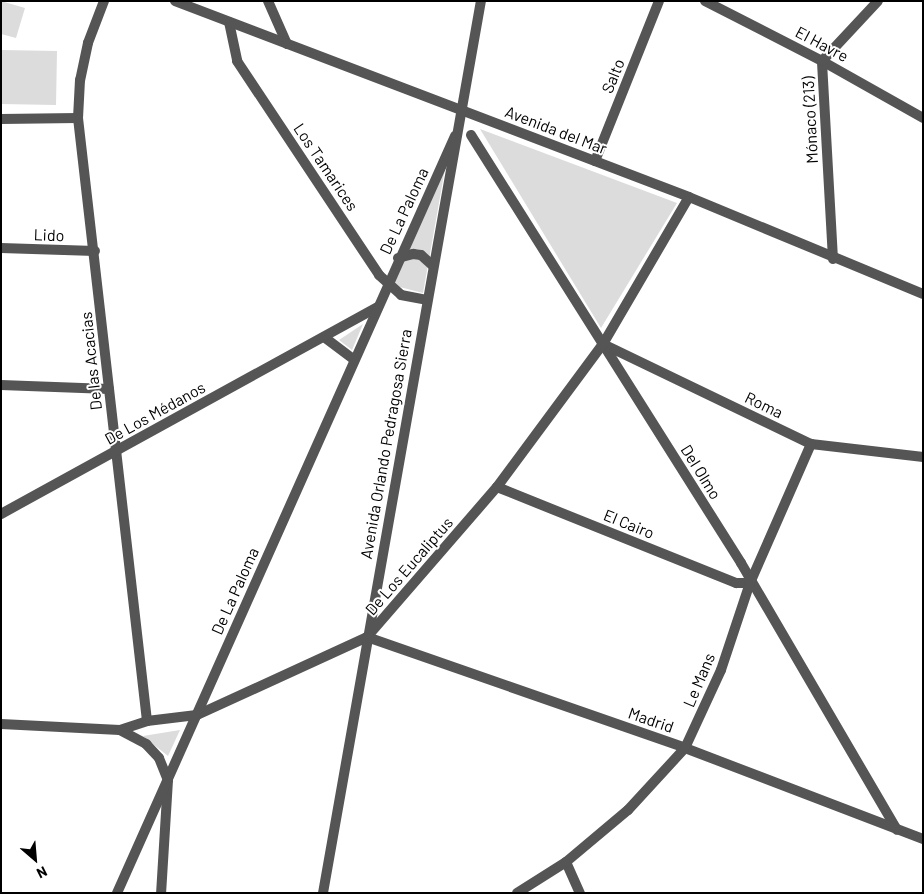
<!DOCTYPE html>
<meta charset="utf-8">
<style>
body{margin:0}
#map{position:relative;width:924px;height:894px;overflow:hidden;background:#fff;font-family:Barlow,sans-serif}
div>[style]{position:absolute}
.green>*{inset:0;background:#dcdcdc}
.minor>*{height:10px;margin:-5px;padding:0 5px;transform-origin:5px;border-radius:5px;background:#555}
.tertiary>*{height:10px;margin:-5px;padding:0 5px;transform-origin:5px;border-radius:5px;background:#555}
span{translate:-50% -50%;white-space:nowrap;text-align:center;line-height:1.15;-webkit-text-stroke:4px #fff;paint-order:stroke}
.street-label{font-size:16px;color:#000}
.frame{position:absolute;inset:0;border:2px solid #000;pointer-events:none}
.north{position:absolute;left:10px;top:834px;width:50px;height:50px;-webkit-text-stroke:4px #fff;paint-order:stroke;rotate:153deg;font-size:14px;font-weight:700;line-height:20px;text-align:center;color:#000}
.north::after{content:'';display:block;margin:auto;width:18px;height:22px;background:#000;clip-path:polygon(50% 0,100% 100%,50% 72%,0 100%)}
</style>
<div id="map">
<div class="green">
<div style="clip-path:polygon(1px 1px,25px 8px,16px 38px,1px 34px)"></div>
<div style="clip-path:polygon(1px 50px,57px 51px,56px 105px,1px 104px)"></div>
<div style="clip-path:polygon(480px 129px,677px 203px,601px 328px)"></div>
<div style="clip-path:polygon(445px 169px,423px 293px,392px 285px)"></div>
<div style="clip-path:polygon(363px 324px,352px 350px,339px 340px)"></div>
<div style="clip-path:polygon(180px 730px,168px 756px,143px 736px)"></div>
</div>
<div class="minor">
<div style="left:104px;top:1px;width:45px;rotate:110.9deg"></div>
<div style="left:88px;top:43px;width:38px;rotate:102deg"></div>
<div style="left:80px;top:80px;width:38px;rotate:93deg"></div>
<div style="left:78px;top:118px;width:607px;rotate:83.47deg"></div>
<div style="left:268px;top:1px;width:47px;rotate:66.2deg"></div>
<div style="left:705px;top:1px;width:131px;rotate:27.1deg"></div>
<div style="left:822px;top:61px;width:116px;rotate:29.4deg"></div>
<div style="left:229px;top:22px;width:40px;rotate:78deg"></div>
<div style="left:237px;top:61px;width:257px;rotate:56.4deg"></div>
<div style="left:379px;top:275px;width:30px;rotate:42deg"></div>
<div style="left:401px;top:295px;width:26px;rotate:11deg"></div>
<div style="left:1px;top:119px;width:77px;rotate:-0.7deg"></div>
<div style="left:471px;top:135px;width:506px;rotate:57.75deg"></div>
<div style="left:741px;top:563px;width:309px;rotate:59.7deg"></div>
<div style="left:595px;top:161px;width:172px;rotate:-68.2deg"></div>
<div style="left:1px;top:248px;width:94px;rotate:1.8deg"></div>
<div style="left:398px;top:258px;width:16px;rotate:-15deg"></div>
<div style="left:413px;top:254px;width:8px;rotate:7deg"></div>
<div style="left:421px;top:255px;width:15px;rotate:42deg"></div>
<div style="left:833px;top:259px;width:198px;rotate:-93.2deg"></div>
<div style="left:822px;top:61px;width:82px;rotate:-47deg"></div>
<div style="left:324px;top:337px;width:38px;rotate:37deg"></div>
<div style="left:605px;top:345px;width:229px;rotate:25.7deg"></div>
<div style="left:811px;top:444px;width:113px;rotate:6.6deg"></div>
<div style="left:1px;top:385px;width:108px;rotate:2.1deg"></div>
<div style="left:497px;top:487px;width:258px;rotate:21.9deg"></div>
<div style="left:736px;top:583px;width:14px"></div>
<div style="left:1px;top:514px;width:429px;rotate:-28.8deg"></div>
<div style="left:367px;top:637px;width:337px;rotate:19.2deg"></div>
<div style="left:685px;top:748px;width:255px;rotate:20.9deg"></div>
<div style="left:1px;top:724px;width:119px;rotate:2.9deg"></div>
<div style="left:120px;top:730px;width:28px;rotate:-18deg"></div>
<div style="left:147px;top:721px;width:50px;rotate:-6.8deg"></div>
<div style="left:197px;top:715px;width:187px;rotate:-24.6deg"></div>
<div style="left:367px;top:637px;width:198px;rotate:-49.1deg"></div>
<div style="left:497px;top:487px;width:178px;rotate:-53.5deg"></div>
<div style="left:603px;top:344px;width:170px;rotate:-59.7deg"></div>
<div style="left:120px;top:730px;width:30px;rotate:28deg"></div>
<div style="left:146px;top:744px;width:19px;rotate:47deg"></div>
<div style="left:159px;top:758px;width:24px;rotate:68deg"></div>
<div style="left:168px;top:780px;width:113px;rotate:93.5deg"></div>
<div style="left:566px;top:862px;width:34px;rotate:66deg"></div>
<div style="left:117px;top:893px;width:829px;rotate:-65.94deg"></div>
<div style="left:517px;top:893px;width:58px;rotate:-32.3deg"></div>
<div style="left:566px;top:862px;width:81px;rotate:-40deg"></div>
<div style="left:628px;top:810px;width:84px;rotate:-47.4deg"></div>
<div style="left:685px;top:748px;width:86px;rotate:-65.2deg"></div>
<div style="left:721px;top:670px;width:92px;rotate:-71.6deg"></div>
<div style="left:750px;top:583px;width:152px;rotate:-66.3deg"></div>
</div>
<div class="tertiary">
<div style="left:175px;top:1px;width:550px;rotate:20.87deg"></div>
<div style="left:689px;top:197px;width:253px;rotate:22.5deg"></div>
<div style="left:323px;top:893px;width:906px;rotate:-79.96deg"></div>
</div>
<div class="street-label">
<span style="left:822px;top:44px;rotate:28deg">El Havre</span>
<span style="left:613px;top:76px;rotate:-68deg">Salto</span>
<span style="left:810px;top:120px;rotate:-93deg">Mónaco (213)</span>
<span style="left:556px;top:130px;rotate:21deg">Avenida del Mar</span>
<span style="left:326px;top:167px;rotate:56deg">Los Tamarices</span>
<span style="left:404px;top:211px;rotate:-65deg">De La Paloma</span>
<span style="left:49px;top:235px;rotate:2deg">Lido</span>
<span style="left:91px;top:361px;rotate:-96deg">De las Acacias</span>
<span style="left:764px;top:405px;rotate:26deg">Roma</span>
<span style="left:155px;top:413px;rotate:-29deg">De Los Médanos</span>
<span style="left:386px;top:444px;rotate:-80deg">Avenida Orlando Pedragosa Sierra</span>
<span style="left:701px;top:472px;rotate:58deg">Del Olmo</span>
<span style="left:629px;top:524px;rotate:22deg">El Cairo</span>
<span style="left:409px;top:566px;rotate:-49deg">De Los Eucaliptus</span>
<span style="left:235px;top:591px;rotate:-66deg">De La Paloma</span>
<span style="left:699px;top:680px;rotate:-67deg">Le Mans</span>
<span style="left:651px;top:720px;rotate:19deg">Madrid</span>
</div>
<div class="frame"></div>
<div class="north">N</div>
</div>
